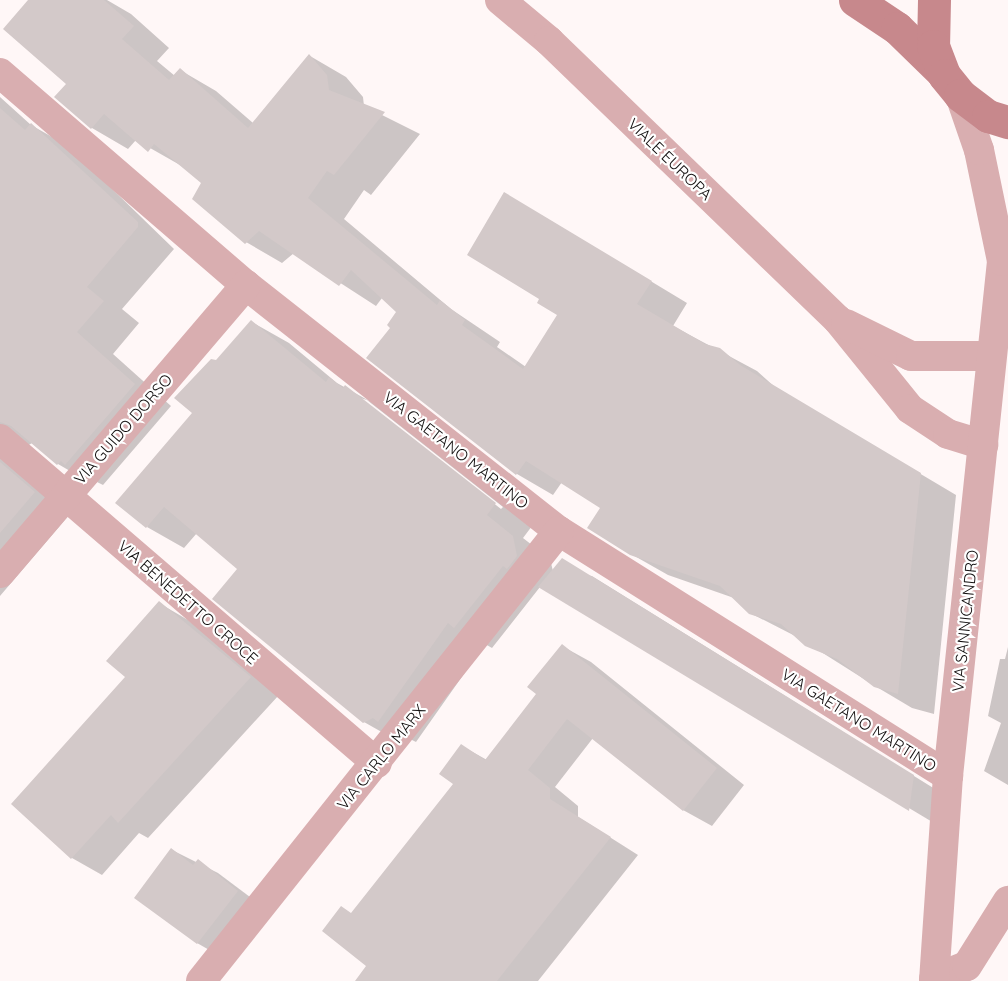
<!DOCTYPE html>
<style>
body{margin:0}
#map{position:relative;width:1008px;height:981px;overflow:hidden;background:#fff7f7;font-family:Quicksand,sans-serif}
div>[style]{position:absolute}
.shadow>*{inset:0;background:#0003}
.building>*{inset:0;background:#d3c9c9}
.street>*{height:30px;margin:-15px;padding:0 15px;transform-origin:15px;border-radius:15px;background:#d9aeb0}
.secondary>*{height:33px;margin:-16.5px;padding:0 16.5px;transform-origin:16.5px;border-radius:16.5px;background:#c7888c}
span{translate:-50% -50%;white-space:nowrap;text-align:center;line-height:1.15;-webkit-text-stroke:4.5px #fff;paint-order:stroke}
.street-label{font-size:16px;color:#0f0c0c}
</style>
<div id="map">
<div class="shadow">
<div style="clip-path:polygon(30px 0,107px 0,131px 14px,169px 48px,157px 61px,175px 76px,180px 70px,216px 91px,253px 123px,310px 56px,346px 77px,363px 97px,364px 106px,420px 134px,371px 195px,364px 190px,344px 219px,451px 309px,500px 342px,497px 347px,526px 367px,559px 314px,541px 299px,541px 215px,687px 303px,673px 326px,757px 371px,776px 388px,956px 495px,934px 714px,912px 708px,875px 686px,799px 638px,750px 613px,734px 598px,668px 575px,631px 554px,602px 508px,562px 482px,553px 495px,517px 474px,368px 357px,392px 328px,398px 312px,382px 298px,376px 306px,294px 253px,282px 263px,246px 242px,203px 182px,187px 169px,136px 140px,128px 149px,92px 128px,56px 97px,68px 84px)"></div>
<div style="clip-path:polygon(0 97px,31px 125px,68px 146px,174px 249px,122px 309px,139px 323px,113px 354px,171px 406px,103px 485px,97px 482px,94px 485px,58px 464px,32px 443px,24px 448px,70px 514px,0 596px)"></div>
<div style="clip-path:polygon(evenodd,252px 322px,289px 343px,337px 383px,382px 408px,532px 526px,523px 538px,550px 559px,553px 571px,592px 576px,943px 794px,939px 826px,540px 587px,492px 648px,485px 644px,416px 742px,410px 739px,401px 743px,364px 722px,239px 569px,197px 533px,184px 548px,147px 527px,217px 362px,252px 322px,360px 398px,367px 400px,503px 507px,501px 509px,360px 398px)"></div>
<div style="clip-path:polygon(159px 603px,188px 620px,279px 695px,148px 838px,139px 833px,102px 875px,72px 858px,13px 804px,127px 677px)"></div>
<div style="clip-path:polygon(562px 646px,591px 662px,744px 785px,712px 826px,683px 810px,593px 738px,555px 787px,578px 806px,578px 817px,638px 855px,538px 981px,357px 981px,368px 966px,352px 914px,455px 784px,462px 746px,487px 760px,538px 694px)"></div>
<div style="clip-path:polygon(1008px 647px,1008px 785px,984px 771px,1001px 723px,988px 716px,1000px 659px,1005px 659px)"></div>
<div style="clip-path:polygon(172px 850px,218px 873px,258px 903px,218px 955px,197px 943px)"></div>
</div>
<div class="building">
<div style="clip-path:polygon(28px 0,104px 0,134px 26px,122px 39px,169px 80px,180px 68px,248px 128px,309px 54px,327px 75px,329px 90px,385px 112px,334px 175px,327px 171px,308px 198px,437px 305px,440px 300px,465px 320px,462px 325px,523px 369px,557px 315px,537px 303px,539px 299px,467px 255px,504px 192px,652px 281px,637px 304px,705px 344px,720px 348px,740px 365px,921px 473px,898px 694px,874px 687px,837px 659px,805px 646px,781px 624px,749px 614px,720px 586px,630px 555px,587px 528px,600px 508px,526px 461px,516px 475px,366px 358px,390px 328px,387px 325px,396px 312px,351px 270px,339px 286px,259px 231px,245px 244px,192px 199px,201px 183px,154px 144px,148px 152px,104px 114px,91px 129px,54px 97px,66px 84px,3px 29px)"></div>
<div style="clip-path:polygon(0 108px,25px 130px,31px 123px,138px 222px,138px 227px,87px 287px,104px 301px,77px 332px,135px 384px,65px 465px,61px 461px,57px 465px,11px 426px,0 422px)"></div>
<div style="clip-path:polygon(251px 320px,326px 382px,329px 377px,343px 388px,345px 385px,496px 503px,487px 515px,513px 536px,517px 556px,507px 569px,503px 566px,454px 628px,448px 623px,378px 722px,373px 718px,363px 723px,212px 599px,237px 569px,164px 507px,146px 528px,115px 503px,192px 413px,174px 398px,211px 359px,216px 360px)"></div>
<div style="clip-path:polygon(0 462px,35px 492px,0 533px)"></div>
<div style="clip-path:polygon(562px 558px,914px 775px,909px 811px,538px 587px)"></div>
<div style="clip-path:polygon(159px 601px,251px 677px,118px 823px,111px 815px,71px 859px,11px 804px,125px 677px,106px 661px)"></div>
<div style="clip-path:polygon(562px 644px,717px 768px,683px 811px,567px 719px,528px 770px,550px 788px,550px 799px,611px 837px,497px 981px,355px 981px,366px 966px,322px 931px,341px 906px,351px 913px,453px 784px,439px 774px,461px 744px,485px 760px,536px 694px,527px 687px)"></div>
<div style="clip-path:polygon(171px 848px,193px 865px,198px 859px,238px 891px,197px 944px,134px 898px)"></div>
</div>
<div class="street">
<div style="left:500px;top:0;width:64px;rotate:39.9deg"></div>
<div style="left:549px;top:41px;width:402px;rotate:44deg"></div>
<div style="left:838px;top:320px;width:114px;rotate:51deg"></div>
<div style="left:910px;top:409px;width:45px;rotate:33.3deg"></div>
<div style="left:948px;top:434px;width:37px;rotate:17deg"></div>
<div style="left:0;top:73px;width:325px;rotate:40.8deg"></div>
<div style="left:246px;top:285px;width:398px;rotate:38.2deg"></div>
<div style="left:559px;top:531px;width:460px;rotate:32.2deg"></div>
<div style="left:846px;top:324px;width:72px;rotate:26.2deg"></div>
<div style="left:911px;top:356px;width:79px"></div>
<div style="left:0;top:439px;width:497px;rotate:40.7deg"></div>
<div style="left:0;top:573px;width:379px;rotate:-49.5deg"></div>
<div style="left:934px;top:979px;width:35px;rotate:-22deg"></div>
<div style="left:967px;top:966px;width:77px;rotate:-57.8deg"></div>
<div style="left:201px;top:981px;width:575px;rotate:-51.5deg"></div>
<div style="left:934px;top:981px;width:205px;rotate:-86.1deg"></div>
<div style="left:948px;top:776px;width:518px;rotate:-84.01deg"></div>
<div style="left:1002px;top:261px;width:113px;rotate:-101.7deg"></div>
<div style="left:979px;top:150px;width:58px;rotate:-109.1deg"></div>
</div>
<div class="secondary">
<div style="left:855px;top:0;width:50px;rotate:33.7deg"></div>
<div style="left:897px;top:28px;width:62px;rotate:44.3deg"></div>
<div style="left:934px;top:0;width:46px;rotate:91.2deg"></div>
<div style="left:933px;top:46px;width:31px;rotate:69deg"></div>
<div style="left:944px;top:75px;width:26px;rotate:51deg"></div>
<div style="left:960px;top:95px;width:35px;rotate:37deg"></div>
<div style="left:988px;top:116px;width:21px;rotate:17deg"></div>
</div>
<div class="street-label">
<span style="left:670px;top:159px;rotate:44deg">VIALE EUROPA</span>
<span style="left:123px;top:429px;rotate:-49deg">VIA GUIDO DORSO</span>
<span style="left:456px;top:450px;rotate:38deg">VIA GAETANO MARTINO</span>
<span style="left:188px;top:602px;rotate:41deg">VIA BENEDETTO CROCE</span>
<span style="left:965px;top:621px;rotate:-84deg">VIA SANNICANDRO</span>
<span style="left:859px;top:720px;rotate:32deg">VIA GAETANO MARTINO</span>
<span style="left:381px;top:757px;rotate:-51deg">VIA CARLO MARX</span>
</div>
</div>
